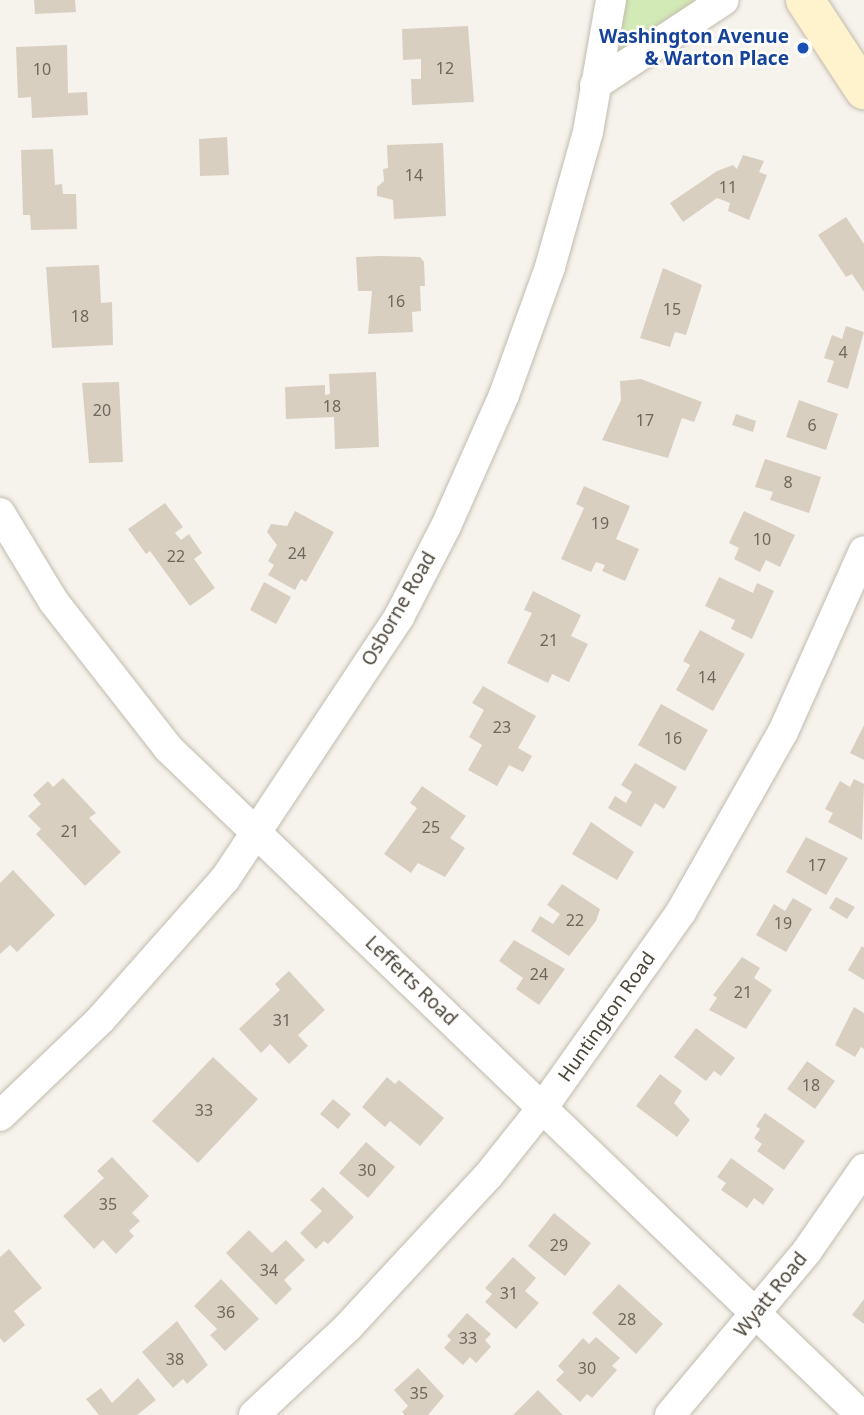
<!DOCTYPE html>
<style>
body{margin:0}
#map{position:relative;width:864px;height:1415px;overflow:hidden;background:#f6f3ec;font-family:"Noto Sans",sans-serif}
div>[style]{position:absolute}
.green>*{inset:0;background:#d2eab5}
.building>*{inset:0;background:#d8cfc1}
.roads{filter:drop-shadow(0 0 2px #c2bbae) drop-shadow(0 0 2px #c2bbae)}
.minor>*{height:30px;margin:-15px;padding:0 15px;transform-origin:15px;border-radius:15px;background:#fff}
.secondary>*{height:38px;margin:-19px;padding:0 19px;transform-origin:19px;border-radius:19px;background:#fff3cd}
.dots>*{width:19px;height:19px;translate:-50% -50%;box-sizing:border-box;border:4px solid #fff;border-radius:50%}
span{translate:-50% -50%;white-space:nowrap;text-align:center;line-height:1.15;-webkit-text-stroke:5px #fff;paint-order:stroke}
.number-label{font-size:16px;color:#6e675b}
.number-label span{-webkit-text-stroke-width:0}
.transit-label{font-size:19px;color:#164399;font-weight:700}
.right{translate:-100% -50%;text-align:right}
.street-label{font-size:19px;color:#4b4439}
</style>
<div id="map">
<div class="green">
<div style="clip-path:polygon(611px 0,724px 0,595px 85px)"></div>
</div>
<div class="building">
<div style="clip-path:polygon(34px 0,75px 0,76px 12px,35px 14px)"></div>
<div style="clip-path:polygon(468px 26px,474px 102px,412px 105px,411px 79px,421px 79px,421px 59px,403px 60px,402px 29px)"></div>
<div style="clip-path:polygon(67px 45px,68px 93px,87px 92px,88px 115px,32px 118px,31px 97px,18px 98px,16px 47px)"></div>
<div style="clip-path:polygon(227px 137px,229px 175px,200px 176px,199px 139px)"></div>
<div style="clip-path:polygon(443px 143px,446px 216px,394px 219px,393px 200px,377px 196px,377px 187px,384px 181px,383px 169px,388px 168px,387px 145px)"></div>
<div style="clip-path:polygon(53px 149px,55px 185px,62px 184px,63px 194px,76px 194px,77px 229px,31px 230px,30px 215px,23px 215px,21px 150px)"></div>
<div style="clip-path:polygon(743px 155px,764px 161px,759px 172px,767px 175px,749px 220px,728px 211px,730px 203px,717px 198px,683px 222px,670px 203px,717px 171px,733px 165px,737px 169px)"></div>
<div style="clip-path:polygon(846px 217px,864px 244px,864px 292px,852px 274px,846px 277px,818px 235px)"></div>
<div style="clip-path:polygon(381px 256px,420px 257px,424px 262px,425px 286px,420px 286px,421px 311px,412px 312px,413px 332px,368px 334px,372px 291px,358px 291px,356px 257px)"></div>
<div style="clip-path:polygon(99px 265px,101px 303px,112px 302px,113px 345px,52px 348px,46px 267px)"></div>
<div style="clip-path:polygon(663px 268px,702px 285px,686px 335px,675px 332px,670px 347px,640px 338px)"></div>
<div style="clip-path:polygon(846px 326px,864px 332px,848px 389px,827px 382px,834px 361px,824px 358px,832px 335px,842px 339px)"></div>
<div style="clip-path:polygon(376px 372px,379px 447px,335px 449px,334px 417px,286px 419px,285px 387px,325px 385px,325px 395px,330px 394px,329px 374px)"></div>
<div style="clip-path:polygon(641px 379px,702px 402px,694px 422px,682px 418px,668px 458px,602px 440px,621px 400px,620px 381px)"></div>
<div style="clip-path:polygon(119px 382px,123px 462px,89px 463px,82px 383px)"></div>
<div style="clip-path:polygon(799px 400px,838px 414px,826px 450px,786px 437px)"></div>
<div style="clip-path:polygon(736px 414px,756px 421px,753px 432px,732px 425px)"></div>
<div style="clip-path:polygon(765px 459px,821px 477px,809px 513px,770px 500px,773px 492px,755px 487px)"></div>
<div style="clip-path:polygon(584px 486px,630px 506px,616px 539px,639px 549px,625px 581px,602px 571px,605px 565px,596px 562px,591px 572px,561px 559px,584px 508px,576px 504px)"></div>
<div style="clip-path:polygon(165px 503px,183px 527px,175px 533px,181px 540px,189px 534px,202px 553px,194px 559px,215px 588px,190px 606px,150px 551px,146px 554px,128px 529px)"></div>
<div style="clip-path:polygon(295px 511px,334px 532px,306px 582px,301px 579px,295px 590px,268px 575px,274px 565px,268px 561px,277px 545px,267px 532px,271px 524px,287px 526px)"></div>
<div style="clip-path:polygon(744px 511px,795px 535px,780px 567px,766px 560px,760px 572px,734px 559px,739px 548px,729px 543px)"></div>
<div style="clip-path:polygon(719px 577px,753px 593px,757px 583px,774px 591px,752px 639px,731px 629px,735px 620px,705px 606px)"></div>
<div style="clip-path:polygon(264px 582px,291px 597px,276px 624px,250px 610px)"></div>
<div style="clip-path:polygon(533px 591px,581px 615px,571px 636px,588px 644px,569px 682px,552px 674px,548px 683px,507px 663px,532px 613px,524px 610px)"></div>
<div style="clip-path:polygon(700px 630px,745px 654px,713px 711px,676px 690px,690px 665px,683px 661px)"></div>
<div style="clip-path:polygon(483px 686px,536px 716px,518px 748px,532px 756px,523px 772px,509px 765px,497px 786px,468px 770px,482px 745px,469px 737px,484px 710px,472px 703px)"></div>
<div style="clip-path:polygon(661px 704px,708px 730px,685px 771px,638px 745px)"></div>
<div style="clip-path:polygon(864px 725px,864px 760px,850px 753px)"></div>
<div style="clip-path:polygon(635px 763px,677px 787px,664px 809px,655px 803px,641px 827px,608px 808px,615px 796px,626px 803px,632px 792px,621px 785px)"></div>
<div style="clip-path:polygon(63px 778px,96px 813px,89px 818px,121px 852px,85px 886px,36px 834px,41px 829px,28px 816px,41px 804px,33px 795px,48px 781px,53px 787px)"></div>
<div style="clip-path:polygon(854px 779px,864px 784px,862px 840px,828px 822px,833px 813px,825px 809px,840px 781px,850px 787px)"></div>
<div style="clip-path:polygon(422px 786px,466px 816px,450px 838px,465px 848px,445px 877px,418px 863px,411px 873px,384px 854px,417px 808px,410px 803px)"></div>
<div style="clip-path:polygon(591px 822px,634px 852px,617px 880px,572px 854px)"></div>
<div style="clip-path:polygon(806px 837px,848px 858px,826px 895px,786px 872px)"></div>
<div style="clip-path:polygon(13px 870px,55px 915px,17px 952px,10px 945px,0 954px,0 883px)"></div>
<div style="clip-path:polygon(562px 884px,600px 909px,596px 921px,569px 956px,531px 931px,540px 916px,553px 924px,560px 914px,547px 905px)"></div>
<div style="clip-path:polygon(836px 897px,855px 907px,847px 919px,829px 908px)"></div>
<div style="clip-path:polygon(793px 898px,812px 909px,786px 952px,756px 935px,774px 904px,785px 911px)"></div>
<div style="clip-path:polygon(514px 940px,565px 969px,539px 1005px,516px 989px,523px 978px,499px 961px)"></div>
<div style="clip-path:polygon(862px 946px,864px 948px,864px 980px,848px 970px)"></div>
<div style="clip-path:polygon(742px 957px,760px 968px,754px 978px,772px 990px,746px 1029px,709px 1010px,717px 998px,713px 995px)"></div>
<div style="clip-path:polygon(289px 971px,325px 1010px,298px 1035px,308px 1046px,289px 1064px,270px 1044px,261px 1053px,239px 1029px,280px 990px,275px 984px)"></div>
<div style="clip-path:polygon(854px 1007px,864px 1013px,864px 1049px,861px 1047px,855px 1057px,835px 1045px)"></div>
<div style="clip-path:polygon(696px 1028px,735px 1058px,721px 1076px,714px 1071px,706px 1081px,674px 1057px)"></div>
<div style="clip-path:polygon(213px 1057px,258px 1099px,198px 1163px,152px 1121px)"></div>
<div style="clip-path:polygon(807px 1061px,835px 1081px,815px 1109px,787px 1089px)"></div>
<div style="clip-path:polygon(660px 1074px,682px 1091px,674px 1103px,690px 1120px,677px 1137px,636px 1106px)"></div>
<div style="clip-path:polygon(387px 1077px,395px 1084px,399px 1080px,444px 1118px,420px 1146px,390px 1121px,385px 1127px,362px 1107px)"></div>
<div style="clip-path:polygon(333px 1099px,351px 1114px,338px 1129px,320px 1114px)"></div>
<div style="clip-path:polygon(765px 1113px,805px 1141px,784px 1170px,757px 1151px,762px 1144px,754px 1138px,760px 1129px,756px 1126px)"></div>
<div style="clip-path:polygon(366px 1142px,395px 1167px,368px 1198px,339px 1173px)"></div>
<div style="clip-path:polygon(112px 1157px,149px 1196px,132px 1213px,140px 1221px,129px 1231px,134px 1236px,116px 1254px,103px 1240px,94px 1249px,63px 1216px,104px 1178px,97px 1171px)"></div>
<div style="clip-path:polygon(731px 1158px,774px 1189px,763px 1205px,754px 1198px,747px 1208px,721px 1190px,726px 1183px,717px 1177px)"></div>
<div style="clip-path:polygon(323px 1187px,354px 1217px,328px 1244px,324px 1241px,316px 1249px,300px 1233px,322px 1211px,310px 1200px)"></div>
<div style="clip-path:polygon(554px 1213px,591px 1243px,565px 1276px,528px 1246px)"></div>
<div style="clip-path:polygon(249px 1230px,272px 1253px,286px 1240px,305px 1260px,284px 1280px,292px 1289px,276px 1305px,226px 1253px)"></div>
<div style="clip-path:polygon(9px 1249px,42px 1288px,14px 1311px,25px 1325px,4px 1343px,0 1338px,0 1257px)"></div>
<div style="clip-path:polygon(513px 1257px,536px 1278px,525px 1291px,539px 1303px,516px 1329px,485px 1302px,492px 1294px,485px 1288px)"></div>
<div style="clip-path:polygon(221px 1279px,259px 1319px,225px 1351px,210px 1335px,217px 1329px,194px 1306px)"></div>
<div style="clip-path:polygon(619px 1284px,663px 1324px,636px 1354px,592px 1313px)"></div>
<div style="clip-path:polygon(864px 1299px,864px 1324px,852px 1315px)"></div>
<div style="clip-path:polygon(467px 1313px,491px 1334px,485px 1340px,491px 1347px,476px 1363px,470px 1357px,463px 1365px,444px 1348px,451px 1340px,447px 1336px)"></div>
<div style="clip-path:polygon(177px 1321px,208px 1365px,187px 1384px,183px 1379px,173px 1388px,142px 1352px)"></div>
<div style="clip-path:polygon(596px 1337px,620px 1358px,612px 1366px,617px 1370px,592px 1398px,587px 1394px,580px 1402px,556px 1380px,564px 1372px,558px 1366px,583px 1338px,589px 1344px)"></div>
<div style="clip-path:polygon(418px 1368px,444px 1396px,428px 1415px,405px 1415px,402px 1412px,408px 1406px,394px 1390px)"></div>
<div style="clip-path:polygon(138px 1378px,156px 1400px,137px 1415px,99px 1415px,86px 1399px,101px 1388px,112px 1403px)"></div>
<div style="clip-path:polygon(538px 1390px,563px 1415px,513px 1415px)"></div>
</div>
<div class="roads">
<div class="minor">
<div style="left:595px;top:85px;width:154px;rotate:-33.4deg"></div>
<div style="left:0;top:513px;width:104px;rotate:58.8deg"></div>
<div style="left:54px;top:602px;width:185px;rotate:52deg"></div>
<div style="left:168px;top:748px;width:962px;rotate:43.9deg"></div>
<div style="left:0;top:1116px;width:140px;rotate:-43.8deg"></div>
<div style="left:101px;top:1019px;width:187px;rotate:-48.5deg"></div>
<div style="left:225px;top:879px;width:315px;rotate:-56.4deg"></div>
<div style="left:399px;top:617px;width:102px;rotate:-62.7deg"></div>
<div style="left:446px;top:526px;width:143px;rotate:-66.1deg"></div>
<div style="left:504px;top:395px;width:136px;rotate:-70.2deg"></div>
<div style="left:550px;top:267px;width:140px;rotate:-74.3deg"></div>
<div style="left:588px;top:132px;width:134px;rotate:-80.1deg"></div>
<div style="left:254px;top:1415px;width:129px;rotate:-43.1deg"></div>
<div style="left:348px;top:1327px;width:206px;rotate:-47.2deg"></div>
<div style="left:488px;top:1176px;width:88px;rotate:-51.4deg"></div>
<div style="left:543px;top:1107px;width:239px;rotate:-54.7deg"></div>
<div style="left:681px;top:912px;width:207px;rotate:-60.5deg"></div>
<div style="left:783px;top:732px;width:198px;rotate:-65.9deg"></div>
<div style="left:670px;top:1415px;width:214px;rotate:-50.1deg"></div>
<div style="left:807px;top:1251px;width:100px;rotate:-55.2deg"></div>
</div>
<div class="secondary">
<div style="left:805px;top:0;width:108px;rotate:56.8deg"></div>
</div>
</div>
<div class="dots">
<div style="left:803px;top:48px;background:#1a4fb4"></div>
</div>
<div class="number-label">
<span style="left:445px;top:68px">12</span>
<span style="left:42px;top:69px">10</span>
<span style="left:414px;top:175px">14</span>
<span style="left:728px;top:187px">11</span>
<span style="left:396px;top:301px">16</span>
<span style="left:672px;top:309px">15</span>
<span style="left:80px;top:316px">18</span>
<span style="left:843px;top:352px">4</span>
<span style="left:332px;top:406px">18</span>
<span style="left:102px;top:410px">20</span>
<span style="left:645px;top:420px">17</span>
<span style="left:812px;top:425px">6</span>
<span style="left:788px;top:482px">8</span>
<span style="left:600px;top:523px">19</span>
<span style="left:762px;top:539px">10</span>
<span style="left:297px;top:553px">24</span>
<span style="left:176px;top:556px">22</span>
<span style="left:549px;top:640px">21</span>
<span style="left:707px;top:677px">14</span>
<span style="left:502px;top:727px">23</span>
<span style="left:673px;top:738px">16</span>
<span style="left:431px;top:827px">25</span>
<span style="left:70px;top:831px">21</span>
<span style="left:817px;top:865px">17</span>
<span style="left:575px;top:920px">22</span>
<span style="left:783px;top:923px">19</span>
<span style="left:539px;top:974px">24</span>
<span style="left:743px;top:992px">21</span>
<span style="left:282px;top:1020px">31</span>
<span style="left:811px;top:1085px">18</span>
<span style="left:204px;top:1110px">33</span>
<span style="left:367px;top:1170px">30</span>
<span style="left:108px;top:1204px">35</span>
<span style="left:559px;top:1245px">29</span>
<span style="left:269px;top:1270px">34</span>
<span style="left:509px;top:1293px">31</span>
<span style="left:226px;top:1312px">36</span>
<span style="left:627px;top:1319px">28</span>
<span style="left:468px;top:1338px">33</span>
<span style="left:175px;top:1359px">38</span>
<span style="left:587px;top:1368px">30</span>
<span style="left:419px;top:1393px">35</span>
</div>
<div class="transit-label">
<span class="right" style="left:789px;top:48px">Washington Avenue<br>&amp; Warton Place</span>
</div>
<div class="street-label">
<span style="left:399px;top:609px;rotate:-60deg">Osborne Road</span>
<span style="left:411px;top:981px;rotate:44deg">Lefferts Road</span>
<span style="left:607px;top:1017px;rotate:-55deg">Huntington Road</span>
<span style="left:771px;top:1295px;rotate:-51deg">Wyatt Road</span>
</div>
</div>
